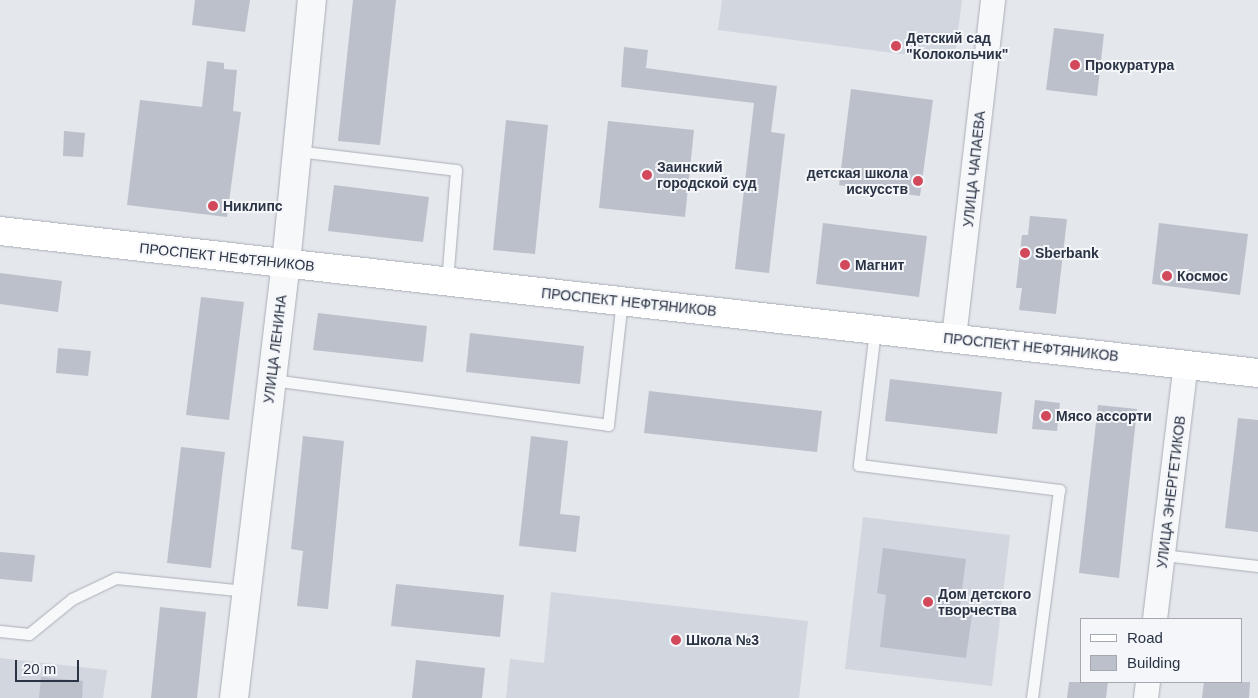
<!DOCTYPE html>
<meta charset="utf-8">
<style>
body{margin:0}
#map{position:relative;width:1258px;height:698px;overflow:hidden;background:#e4e7ec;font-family:Arial,sans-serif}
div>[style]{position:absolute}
.built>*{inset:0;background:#d2d6de}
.building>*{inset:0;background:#bbc0ca}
.roads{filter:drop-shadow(0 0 1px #a9aeb7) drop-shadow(0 0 1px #a9aeb7)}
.service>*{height:11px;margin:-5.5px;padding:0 5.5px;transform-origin:5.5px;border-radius:5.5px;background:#f7f8fa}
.minor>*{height:24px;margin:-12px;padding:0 12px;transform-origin:12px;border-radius:12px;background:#f7f8fa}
.tertiary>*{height:28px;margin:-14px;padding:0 14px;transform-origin:14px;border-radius:14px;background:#f7f8fa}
.secondary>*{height:28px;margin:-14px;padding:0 14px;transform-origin:14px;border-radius:14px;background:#fff}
.dots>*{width:14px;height:14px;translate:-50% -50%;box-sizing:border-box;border:2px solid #f4f6f9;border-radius:50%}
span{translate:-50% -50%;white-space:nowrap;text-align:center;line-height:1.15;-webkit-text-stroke:4px #f4f6f9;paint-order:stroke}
.poi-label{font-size:14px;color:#2b3445;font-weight:700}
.left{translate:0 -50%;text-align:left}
.right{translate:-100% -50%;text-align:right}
.street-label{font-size:14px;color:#2b3445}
.legend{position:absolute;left:1080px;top:618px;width:162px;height:65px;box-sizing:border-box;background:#f4f6f9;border:1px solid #a4a8b1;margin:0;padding:6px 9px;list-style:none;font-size:15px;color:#2b3445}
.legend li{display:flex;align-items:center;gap:10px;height:25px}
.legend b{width:25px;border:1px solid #a4a8b1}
.scale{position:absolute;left:15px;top:660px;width:64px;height:22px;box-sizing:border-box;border:2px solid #2b3445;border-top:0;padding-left:6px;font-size:15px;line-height:18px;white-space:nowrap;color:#2b3445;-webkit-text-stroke:4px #f4f6f9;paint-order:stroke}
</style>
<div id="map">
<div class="built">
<div style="clip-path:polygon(722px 0,962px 0,954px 61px,718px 30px)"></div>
<div style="clip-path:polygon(863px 517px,1010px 535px,992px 686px,845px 669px)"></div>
<div style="clip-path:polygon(551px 592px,808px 621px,799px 698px,506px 698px,510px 659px,544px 663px)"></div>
<div style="clip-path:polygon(0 658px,107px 670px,103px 698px,0 698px)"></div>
</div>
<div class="building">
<div style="clip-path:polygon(195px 0,250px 0,245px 32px,192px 25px)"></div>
<div style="clip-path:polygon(353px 0,396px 0,380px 145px,338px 141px)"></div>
<div style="clip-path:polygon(1054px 28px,1104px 34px,1097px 96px,1046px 90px)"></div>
<div style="clip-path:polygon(624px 47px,648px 50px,646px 68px,777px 86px,771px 132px,785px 134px,769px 273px,735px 269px,754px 103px,621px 87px)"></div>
<div style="clip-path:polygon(207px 61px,224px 63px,224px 69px,237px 70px,233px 111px,241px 112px,227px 217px,127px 205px,140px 100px,202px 107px)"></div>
<div style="clip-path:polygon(851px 89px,933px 100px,920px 196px,839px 185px)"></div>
<div style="clip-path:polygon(506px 120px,548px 125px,535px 254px,493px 250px)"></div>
<div style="clip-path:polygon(608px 121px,694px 130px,685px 217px,599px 208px)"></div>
<div style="clip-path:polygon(64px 131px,85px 133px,83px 157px,63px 156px)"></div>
<div style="clip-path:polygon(334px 185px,429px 197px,423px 242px,328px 231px)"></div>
<div style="clip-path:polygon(1030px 216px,1067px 219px,1056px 314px,1019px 310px,1022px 288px,1016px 288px,1022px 235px,1028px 235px)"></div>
<div style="clip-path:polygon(823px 223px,927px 236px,919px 297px,816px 284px)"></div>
<div style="clip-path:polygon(1159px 223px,1248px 234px,1240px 295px,1152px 284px)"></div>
<div style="clip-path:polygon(0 273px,62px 281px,58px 312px,0 304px)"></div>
<div style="clip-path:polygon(201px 297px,244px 302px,229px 420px,186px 415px)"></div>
<div style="clip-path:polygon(318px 313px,427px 326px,423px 362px,313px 350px)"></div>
<div style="clip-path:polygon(470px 333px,584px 346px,580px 384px,466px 372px)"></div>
<div style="clip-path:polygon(58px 348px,91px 351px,88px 376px,56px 373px)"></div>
<div style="clip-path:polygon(890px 379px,1002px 392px,997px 434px,885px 421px)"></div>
<div style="clip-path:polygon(649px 391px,822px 411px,817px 452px,644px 433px)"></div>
<div style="clip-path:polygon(1035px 400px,1060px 403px,1057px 431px,1032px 429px)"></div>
<div style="clip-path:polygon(1098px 405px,1137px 409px,1119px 578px,1079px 573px)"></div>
<div style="clip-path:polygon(1238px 418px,1258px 420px,1258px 532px,1225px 528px)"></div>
<div style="clip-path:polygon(303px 436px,344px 441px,328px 609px,297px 606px,303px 551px,291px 549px)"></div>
<div style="clip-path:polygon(531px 436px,568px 441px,560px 514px,580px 516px,576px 552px,519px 546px)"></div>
<div style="clip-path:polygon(181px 447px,225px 452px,211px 568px,167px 563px)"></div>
<div style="clip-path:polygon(883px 548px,966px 559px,959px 614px,972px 615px,966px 658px,880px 647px,886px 595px,877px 593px)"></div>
<div style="clip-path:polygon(0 552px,35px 555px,32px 582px,0 579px)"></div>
<div style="clip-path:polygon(396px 584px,504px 595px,500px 637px,391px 626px)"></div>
<div style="clip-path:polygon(160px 607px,206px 612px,197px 698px,151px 698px)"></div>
<div style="clip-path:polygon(416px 660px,485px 668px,482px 698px,412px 698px)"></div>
<div style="clip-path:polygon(41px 677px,83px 681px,82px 698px,39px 698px)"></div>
<div style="clip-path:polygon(1069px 682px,1108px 682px,1106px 698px,1067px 698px)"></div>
<div style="clip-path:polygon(1204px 682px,1250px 682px,1249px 698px,1202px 698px)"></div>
</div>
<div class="roads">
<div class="service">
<div style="left:297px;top:151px;width:160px;rotate:6.8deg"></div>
<div style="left:456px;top:170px;width:112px;rotate:94.6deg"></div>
<div style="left:875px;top:330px;width:136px;rotate:96.8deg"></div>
<div style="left:859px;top:465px;width:202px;rotate:7.1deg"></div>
<div style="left:1059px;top:490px;width:210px;rotate:97.4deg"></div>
<div style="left:272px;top:380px;width:339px;rotate:7.6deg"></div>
<div style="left:608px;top:425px;width:125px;rotate:-83.6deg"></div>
<div style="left:1163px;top:555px;width:96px;rotate:6.6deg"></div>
<div style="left:0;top:631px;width:29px;rotate:6deg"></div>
<div style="left:29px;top:634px;width:55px;rotate:-39.1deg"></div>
<div style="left:72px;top:599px;width:49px;rotate:-25.5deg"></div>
<div style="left:116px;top:578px;width:132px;rotate:5.7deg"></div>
</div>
<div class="minor">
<div style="left:954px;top:338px;width:340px;rotate:-83.4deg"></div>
<div style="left:1155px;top:619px;width:257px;rotate:-83.1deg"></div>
<div style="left:1146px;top:698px;width:16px;rotate:-83deg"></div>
</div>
<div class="tertiary">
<div style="left:234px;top:698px;width:437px;rotate:-83.2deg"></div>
<div style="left:286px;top:264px;width:265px;rotate:-84.4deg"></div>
</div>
<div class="secondary">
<div style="left:0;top:231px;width:1266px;rotate:6.44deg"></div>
</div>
</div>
<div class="dots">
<div style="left:896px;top:46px;background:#d1495b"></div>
<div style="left:1075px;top:65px;background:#d1495b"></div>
<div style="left:647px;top:175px;background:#d1495b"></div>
<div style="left:918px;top:181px;background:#d1495b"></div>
<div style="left:213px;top:206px;background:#d1495b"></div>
<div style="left:1025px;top:253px;background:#d1495b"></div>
<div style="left:845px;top:265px;background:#d1495b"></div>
<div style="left:1167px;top:276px;background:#d1495b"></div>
<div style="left:1046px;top:416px;background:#d1495b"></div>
<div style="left:928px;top:602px;background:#d1495b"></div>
<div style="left:676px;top:640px;background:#d1495b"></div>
</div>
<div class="poi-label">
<span class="left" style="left:906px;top:46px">Детский сад<br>"Колокольчик"</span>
<span class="left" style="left:1085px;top:65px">Прокуратура</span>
<span class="left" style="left:657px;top:175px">Заинский<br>городской суд</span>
<span class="right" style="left:908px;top:181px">детская школа<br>искусств</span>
<span class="left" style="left:223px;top:206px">Никлипс</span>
<span class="left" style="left:1035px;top:253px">Sberbank</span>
<span class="left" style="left:855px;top:265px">Магнит</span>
<span class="left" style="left:1177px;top:276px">Космос</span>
<span class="left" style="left:1056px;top:416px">Мясо ассорти</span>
<span class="left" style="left:938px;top:602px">Дом детского<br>творчества</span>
<span class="left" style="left:686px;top:640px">Школа №3</span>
</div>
<div class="street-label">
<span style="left:974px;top:169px;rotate:-84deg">УЛИЦА ЧАПАЕВА</span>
<span style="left:227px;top:257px;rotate:6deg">ПРОСПЕКТ НЕФТЯНИКОВ</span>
<span style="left:629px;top:302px;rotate:6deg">ПРОСПЕКТ НЕФТЯНИКОВ</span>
<span style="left:1031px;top:347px;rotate:6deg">ПРОСПЕКТ НЕФТЯНИКОВ</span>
<span style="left:275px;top:349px;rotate:-83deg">УЛИЦА ЛЕНИНА</span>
<span style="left:1171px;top:492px;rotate:-83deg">УЛИЦА ЭНЕРГЕТИКОВ</span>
</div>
<ul class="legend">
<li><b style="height:6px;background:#fff"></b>Road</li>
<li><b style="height:14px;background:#bbc0ca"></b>Building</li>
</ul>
<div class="scale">20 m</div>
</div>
